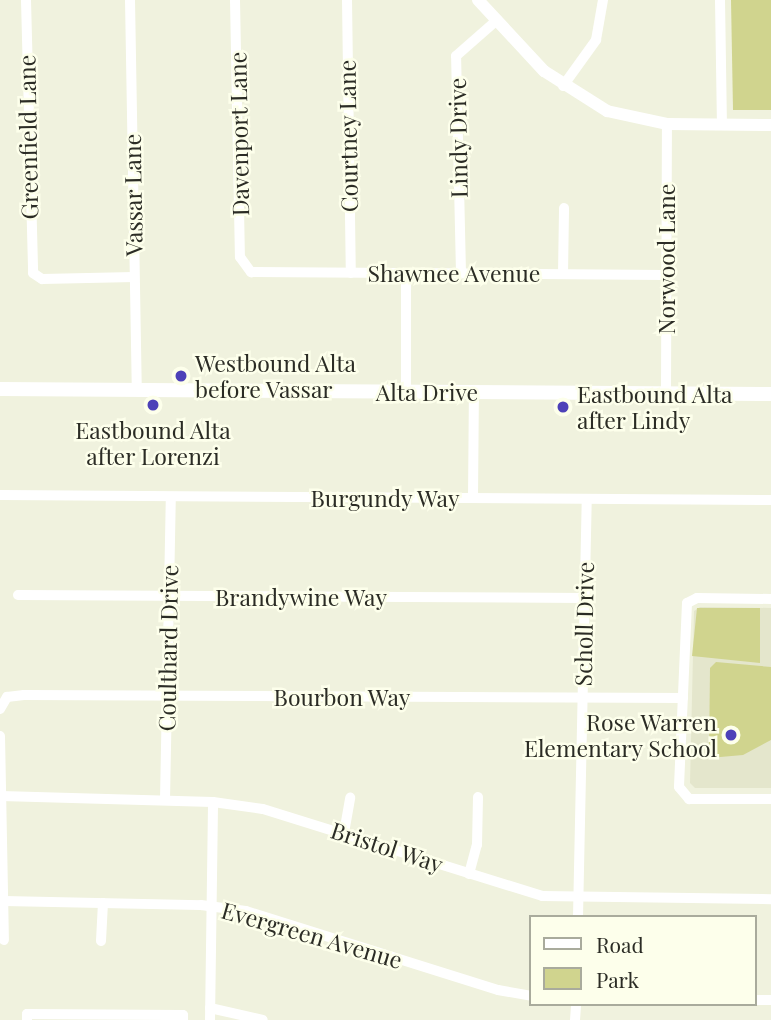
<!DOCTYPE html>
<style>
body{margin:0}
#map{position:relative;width:771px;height:1020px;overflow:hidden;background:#f0f2de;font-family:"Playfair Display",serif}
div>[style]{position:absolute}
.built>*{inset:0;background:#e4e6cc}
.green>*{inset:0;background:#d0d48e}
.minor>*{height:10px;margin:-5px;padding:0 5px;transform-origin:5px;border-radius:5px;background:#fff}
.tertiary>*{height:12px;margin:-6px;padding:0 6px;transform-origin:6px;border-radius:6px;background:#fff}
.secondary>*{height:14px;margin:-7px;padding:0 7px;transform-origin:7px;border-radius:7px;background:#fff}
.dots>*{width:19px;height:19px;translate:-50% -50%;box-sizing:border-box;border:4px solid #fdffeb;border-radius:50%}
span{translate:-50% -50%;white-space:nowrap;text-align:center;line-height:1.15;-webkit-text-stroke:5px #fdffeb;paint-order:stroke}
.street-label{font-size:23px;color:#2b2c25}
.poi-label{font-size:23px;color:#2b2c25}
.left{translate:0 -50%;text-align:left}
.right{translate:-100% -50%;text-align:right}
.legend{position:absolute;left:529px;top:915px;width:228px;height:91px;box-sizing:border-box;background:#fdffeb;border:2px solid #a9ab9c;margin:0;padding:9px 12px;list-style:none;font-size:21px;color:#2b2c25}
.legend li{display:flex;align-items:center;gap:14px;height:35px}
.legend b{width:35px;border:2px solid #a9ab9c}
</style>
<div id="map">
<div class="built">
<div style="clip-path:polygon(700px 607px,771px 608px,771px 788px,695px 788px,690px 783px,694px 611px)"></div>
</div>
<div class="green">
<div style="clip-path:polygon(731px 0,771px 0,771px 110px,733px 110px)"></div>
<div style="clip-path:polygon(697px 608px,760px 608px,760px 663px,692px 656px)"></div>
<div style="clip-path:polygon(716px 662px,771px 667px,771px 740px,743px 755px,709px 758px,710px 668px)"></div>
</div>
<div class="minor">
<div style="left:26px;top:0;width:273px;rotate:88.5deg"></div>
<div style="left:33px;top:273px;width:11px;rotate:34deg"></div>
<div style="left:42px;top:279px;width:92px;rotate:-1.2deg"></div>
<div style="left:130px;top:0;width:390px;rotate:89deg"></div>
<div style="left:235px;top:0;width:257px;rotate:88.9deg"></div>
<div style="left:240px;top:257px;width:19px;rotate:54deg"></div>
<div style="left:251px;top:272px;width:415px;rotate:0.4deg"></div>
<div style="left:347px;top:0;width:273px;rotate:89.2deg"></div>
<div style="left:720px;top:0;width:125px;rotate:89.1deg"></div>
<div style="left:563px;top:86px;width:57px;rotate:-54.3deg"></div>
<div style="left:596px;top:40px;width:41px;rotate:-80.1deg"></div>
<div style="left:406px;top:273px;width:119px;rotate:90deg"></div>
<div style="left:461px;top:273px;width:217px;rotate:-91.3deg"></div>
<div style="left:456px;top:56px;width:55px;rotate:-41.3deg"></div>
<div style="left:563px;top:274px;width:66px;rotate:-89.1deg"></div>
<div style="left:666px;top:393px;width:269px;rotate:-89.8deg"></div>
<div style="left:0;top:495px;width:771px;rotate:0.37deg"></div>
<div style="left:473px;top:498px;width:106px;rotate:-89.5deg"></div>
<div style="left:18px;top:595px;width:566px;rotate:0.3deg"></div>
<div style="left:771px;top:599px;width:74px;rotate:-179.2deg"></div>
<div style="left:697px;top:598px;width:11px;rotate:153deg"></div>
<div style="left:687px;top:603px;width:184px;rotate:92.5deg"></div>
<div style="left:679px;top:787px;width:16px;rotate:50deg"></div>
<div style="left:689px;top:799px;width:82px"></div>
<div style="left:0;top:709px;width:14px;rotate:-60deg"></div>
<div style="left:7px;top:697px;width:17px;rotate:-7deg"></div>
<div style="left:24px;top:695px;width:659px;rotate:0.26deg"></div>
<div style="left:0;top:736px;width:204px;rotate:88.9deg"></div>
<div style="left:1px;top:796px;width:212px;rotate:1.6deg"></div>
<div style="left:213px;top:802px;width:50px;rotate:8deg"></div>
<div style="left:263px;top:809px;width:292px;rotate:17.3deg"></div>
<div style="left:542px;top:896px;width:229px;rotate:0.8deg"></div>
<div style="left:165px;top:800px;width:303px;rotate:-88.9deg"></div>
<div style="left:344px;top:833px;width:36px;rotate:-80deg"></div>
<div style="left:469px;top:874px;width:30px;rotate:-75deg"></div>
<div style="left:477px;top:845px;width:48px;rotate:-88.8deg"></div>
<div style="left:4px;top:901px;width:197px;rotate:1.2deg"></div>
<div style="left:201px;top:905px;width:45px;rotate:7.6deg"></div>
<div style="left:246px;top:911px;width:264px;rotate:17.4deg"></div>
<div style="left:498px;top:990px;width:34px;rotate:10deg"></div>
<div style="left:578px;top:917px;width:418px;rotate:-88.8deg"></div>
<div style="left:101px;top:941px;width:38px;rotate:-87deg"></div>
<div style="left:755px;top:1000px;width:16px"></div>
<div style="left:210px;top:1008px;width:54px;rotate:12.8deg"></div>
<div style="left:27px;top:1020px;width:6px;rotate:-90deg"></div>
<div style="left:27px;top:1014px;width:156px;rotate:0.4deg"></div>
<div style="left:183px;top:1015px;width:5px;rotate:90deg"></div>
<div style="left:210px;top:1020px;width:218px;rotate:-89.2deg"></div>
<div style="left:575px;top:1020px;width:16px;rotate:-86deg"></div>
</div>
<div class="tertiary">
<div style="left:478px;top:0;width:97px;rotate:47.1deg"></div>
<div style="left:544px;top:71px;width:75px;rotate:32.4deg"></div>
<div style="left:607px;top:111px;width:61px;rotate:12.2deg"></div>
<div style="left:667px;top:124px;width:104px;rotate:0.6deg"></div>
</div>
<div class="secondary">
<div style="left:0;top:389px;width:771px;rotate:0.37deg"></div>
</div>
<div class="dots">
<div style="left:181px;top:376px;background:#4d41b8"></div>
<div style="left:153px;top:405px;background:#4d41b8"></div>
<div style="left:563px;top:407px;background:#4d41b8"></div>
<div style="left:731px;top:735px;background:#4d41b8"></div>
</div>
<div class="street-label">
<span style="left:239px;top:134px;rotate:-91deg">Davenport Lane</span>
<span style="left:348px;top:136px;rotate:-91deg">Courtney Lane</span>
<span style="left:28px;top:137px;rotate:-91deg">Greenfield Lane</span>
<span style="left:458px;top:138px;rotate:-91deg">Lindy Drive</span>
<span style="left:133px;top:195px;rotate:-91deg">Vassar Lane</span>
<span style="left:666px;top:259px;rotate:-90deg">Norwood Lane</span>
<span style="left:454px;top:273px">Shawnee Avenue</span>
<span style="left:427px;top:392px">Alta Drive</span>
<span style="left:385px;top:498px">Burgundy Way</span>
<span style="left:301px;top:597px">Brandywine Way</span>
<span style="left:584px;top:624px;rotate:-89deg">Scholl Drive</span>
<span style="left:168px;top:648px;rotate:-89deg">Coulthard Drive</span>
<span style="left:342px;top:697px">Bourbon Way</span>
<span style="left:387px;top:847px;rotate:18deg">Bristol Way</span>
<span style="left:312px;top:935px;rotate:16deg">Evergreen Avenue</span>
</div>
<div class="poi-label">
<span class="left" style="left:195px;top:376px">Westbound Alta<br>before Vassar</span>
<span class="left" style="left:577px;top:407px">Eastbound Alta<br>after Lindy</span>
<span style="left:153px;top:443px">Eastbound Alta<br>after Lorenzi</span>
<span class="right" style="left:717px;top:735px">Rose Warren<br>Elementary School</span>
</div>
<ul class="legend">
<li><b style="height:9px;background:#fff"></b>Road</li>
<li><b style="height:19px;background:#d0d48e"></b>Park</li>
</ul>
</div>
